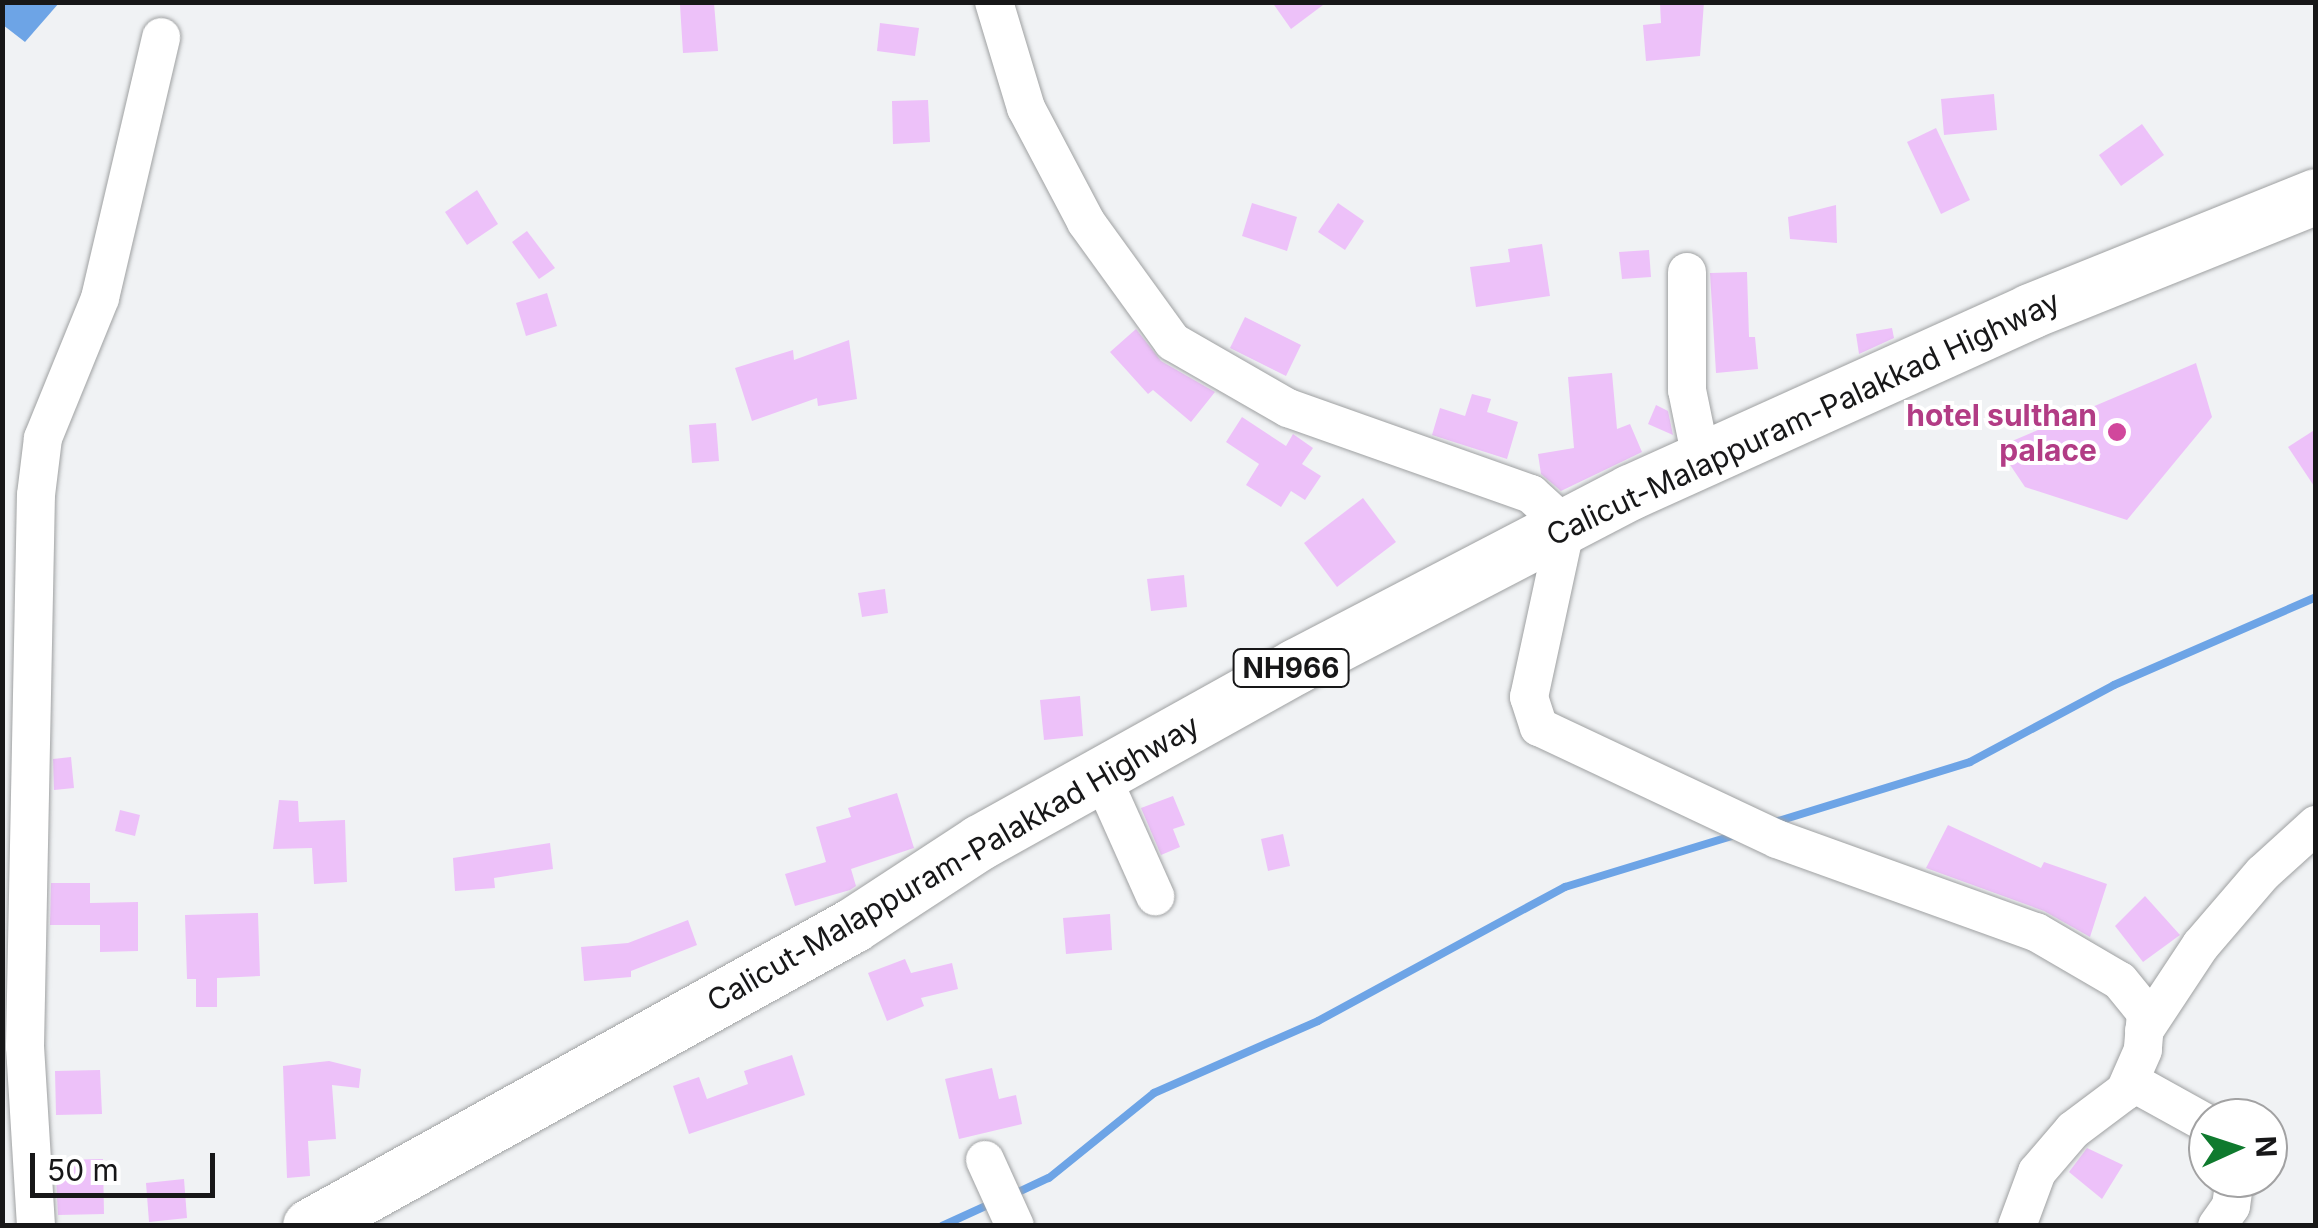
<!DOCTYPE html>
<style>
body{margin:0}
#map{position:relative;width:2318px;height:1228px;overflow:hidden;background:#f0f2f4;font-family:Inter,sans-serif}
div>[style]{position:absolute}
.water>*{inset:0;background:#6da4e6}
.stream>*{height:8px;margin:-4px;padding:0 4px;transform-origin:4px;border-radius:4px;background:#6da4e6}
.building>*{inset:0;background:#edc1f9}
.roads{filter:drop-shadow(0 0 2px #9fa1a2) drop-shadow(0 0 2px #9fa1a2)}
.minor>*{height:38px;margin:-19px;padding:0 19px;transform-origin:19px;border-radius:19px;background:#fff}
.highway>*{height:55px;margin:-27.5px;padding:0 27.5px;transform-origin:27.5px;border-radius:27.5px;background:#fff}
.dots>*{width:28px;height:28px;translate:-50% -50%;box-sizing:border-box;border:5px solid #fff;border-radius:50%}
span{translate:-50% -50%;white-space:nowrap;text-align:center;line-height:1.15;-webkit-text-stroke:8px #fff;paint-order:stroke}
.shield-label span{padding:2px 8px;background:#fff;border:2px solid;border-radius:8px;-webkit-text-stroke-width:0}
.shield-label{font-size:28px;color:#171718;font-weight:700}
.hotel-label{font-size:30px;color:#b23c85;font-weight:700}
.right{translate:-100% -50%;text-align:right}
.street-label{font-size:30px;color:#171718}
.frame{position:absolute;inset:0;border:5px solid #171718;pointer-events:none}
.north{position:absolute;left:2188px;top:1098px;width:100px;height:100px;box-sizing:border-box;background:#fff;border:2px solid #a2a2a3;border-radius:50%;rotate:87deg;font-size:28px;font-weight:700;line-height:40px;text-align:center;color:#171718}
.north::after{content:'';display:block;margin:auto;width:35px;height:45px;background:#0f7a2e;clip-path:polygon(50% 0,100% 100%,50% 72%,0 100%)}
.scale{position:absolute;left:30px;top:1153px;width:185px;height:45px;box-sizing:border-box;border:5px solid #171718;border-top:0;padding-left:12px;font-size:30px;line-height:35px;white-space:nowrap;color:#171718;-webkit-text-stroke:8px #fff;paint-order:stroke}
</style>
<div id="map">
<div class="water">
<div style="clip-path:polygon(2px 3px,3px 2px,59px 3px,25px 42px,3px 25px)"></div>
</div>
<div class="stream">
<div style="left:1772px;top:823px;width:207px;rotate:-17.1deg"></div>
<div style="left:1970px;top:762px;width:163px;rotate:-28.1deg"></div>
<div style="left:2114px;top:685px;width:220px;rotate:-23.5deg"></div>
<div style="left:1014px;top:1194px;width:38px;rotate:-25deg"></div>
<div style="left:1049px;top:1178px;width:135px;rotate:-39deg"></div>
<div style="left:1154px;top:1093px;width:179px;rotate:-23.7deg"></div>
<div style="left:1318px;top:1021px;width:281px;rotate:-28.5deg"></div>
<div style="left:1565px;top:887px;width:178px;rotate:-17deg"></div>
<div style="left:942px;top:1226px;width:55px;rotate:-24.7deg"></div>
</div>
<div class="building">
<div style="clip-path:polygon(1272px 2px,1327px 2px,1291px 29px)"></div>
<div style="clip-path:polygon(1704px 2px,1700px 56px,1646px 61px,1643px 25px,1661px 23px,1660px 4px)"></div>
<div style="clip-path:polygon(714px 3px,718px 51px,683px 53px,680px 5px)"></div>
<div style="clip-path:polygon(880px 23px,919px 28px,915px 56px,877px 51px)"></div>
<div style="clip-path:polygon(1994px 94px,1997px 130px,1944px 135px,1941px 99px)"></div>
<div style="clip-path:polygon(928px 100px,930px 142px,893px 144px,892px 101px)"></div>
<div style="clip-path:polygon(2142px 124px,2164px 155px,2121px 186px,2099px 155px)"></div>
<div style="clip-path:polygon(1936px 128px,1970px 200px,1941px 214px,1907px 142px)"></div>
<div style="clip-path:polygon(477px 190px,498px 224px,467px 245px,445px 212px)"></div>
<div style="clip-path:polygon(1252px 203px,1297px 217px,1287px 251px,1242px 236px)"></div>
<div style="clip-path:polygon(1338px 203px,1364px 221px,1345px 250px,1318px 232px)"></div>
<div style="clip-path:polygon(1836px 205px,1837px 243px,1790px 239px,1788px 217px)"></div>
<div style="clip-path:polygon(527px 231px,555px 268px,539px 279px,512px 242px)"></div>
<div style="clip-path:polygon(1542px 244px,1550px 296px,1476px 307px,1470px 267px,1510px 262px,1508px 249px)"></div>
<div style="clip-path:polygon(1649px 250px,1651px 277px,1622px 279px,1619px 252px)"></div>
<div style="clip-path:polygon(1747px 272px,1749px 337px,1755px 337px,1758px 369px,1716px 373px,1710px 273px)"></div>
<div style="clip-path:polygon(547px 293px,557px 326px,526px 336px,516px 303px)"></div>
<div style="clip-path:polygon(1245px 317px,1301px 345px,1286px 376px,1230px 348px)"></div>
<div style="clip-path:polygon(1892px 328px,1894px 338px,1859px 354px,1856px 334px)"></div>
<div style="clip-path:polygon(1136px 329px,1161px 361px,1215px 392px,1191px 422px,1153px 390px,1148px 394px,1110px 352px)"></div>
<div style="clip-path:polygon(849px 340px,857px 399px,818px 406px,817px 398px,752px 421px,735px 368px,793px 350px,794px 360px)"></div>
<div style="clip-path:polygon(2196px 363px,2212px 417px,2127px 520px,2025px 487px,1998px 447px)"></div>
<div style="clip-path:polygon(1612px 373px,1617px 429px,1630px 424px,1642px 452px,1561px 491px,1541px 474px,1538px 454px,1574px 448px,1568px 377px)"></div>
<div style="clip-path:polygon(1472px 394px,1491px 399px,1487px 412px,1518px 422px,1507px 459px,1432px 435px,1440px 408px,1465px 416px)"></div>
<div style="clip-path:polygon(1656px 405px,1668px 411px,1673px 435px,1648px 424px)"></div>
<div style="clip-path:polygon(1242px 417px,1286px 446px,1293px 434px,1313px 448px,1302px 464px,1321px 476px,1305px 500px,1291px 491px,1281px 507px,1246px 485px,1259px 464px,1226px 442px)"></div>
<div style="clip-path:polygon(716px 423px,719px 461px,692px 463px,689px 425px)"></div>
<div style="clip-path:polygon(2316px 429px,2316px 489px,2288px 447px)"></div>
<div style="clip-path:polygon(1363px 498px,1396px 542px,1337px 587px,1304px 543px)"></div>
<div style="clip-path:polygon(1184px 575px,1187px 607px,1151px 611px,1147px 579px)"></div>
<div style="clip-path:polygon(885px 589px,888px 613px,862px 617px,858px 593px)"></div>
<div style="clip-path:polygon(1080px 696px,1083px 736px,1044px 740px,1040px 700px)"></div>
<div style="clip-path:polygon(71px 757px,74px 788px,54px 790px,53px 759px)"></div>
<div style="clip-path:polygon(897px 793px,914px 848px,851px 869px,856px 886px,850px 890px,795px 906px,785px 874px,826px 862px,816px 827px,851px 817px,848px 808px)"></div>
<div style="clip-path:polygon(1173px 796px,1185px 825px,1173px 829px,1180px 847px,1161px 855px,1141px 808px)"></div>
<div style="clip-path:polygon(279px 800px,298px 801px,299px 822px,345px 820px,347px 882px,314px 884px,312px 848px,273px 849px)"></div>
<div style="clip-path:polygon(120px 810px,140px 815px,135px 836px,115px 831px)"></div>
<div style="clip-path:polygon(1948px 825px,2041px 868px,2044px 862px,2107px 884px,2090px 937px,2044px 911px,1926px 868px)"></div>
<div style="clip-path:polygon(1283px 834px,1290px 866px,1268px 871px,1261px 839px)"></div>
<div style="clip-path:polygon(550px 843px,553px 869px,494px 878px,495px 888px,455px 891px,453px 858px)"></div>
<div style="clip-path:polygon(51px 883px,90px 883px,90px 903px,138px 902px,138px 951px,100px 952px,100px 925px,50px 925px)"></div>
<div style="clip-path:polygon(2145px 896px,2180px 935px,2143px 962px,2115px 926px)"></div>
<div style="clip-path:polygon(258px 913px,260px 976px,217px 978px,217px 1007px,196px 1007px,196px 979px,187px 979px,185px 915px)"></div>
<div style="clip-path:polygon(1110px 914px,1112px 950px,1066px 954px,1063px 918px)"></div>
<div style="clip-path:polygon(688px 920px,697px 945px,631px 971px,631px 977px,584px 981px,581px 947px,628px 943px)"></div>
<div style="clip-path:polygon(905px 959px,911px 973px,952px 963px,958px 989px,921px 998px,924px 1006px,887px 1021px,868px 973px)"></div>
<div style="clip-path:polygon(792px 1055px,805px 1095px,689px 1134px,673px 1086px,699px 1077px,707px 1099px,748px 1084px,744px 1071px)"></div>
<div style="clip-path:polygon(329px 1061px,361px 1069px,359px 1088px,332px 1085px,336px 1139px,308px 1141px,310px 1176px,287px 1178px,283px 1066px)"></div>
<div style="clip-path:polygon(992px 1068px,999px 1099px,1016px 1095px,1022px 1124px,959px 1139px,945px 1079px)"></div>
<div style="clip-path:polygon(100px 1070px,102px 1114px,56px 1115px,55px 1071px)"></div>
<div style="clip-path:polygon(2087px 1148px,2123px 1165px,2102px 1199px,2069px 1172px)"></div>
<div style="clip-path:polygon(103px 1159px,104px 1214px,58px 1215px,55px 1160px)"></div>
<div style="clip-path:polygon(184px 1179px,187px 1218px,149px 1222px,146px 1183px)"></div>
</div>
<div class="roads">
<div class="minor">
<div style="left:994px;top:2px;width:111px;rotate:73.2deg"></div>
<div style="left:1026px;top:108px;width:129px;rotate:62.2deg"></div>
<div style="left:1086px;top:222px;width:148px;rotate:54.1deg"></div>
<div style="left:1173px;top:342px;width:133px;rotate:29.9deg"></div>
<div style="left:1288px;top:408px;width:258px;rotate:19.5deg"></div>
<div style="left:1531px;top:494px;width:47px;rotate:42.4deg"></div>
<div style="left:1566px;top:526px;width:175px;rotate:102.2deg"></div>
<div style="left:1529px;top:697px;width:32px;rotate:72deg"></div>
<div style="left:1539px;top:727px;width:263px;rotate:25.2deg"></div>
<div style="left:1777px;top:839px;width:275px;rotate:19.8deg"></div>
<div style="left:2036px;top:932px;width:97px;rotate:30.3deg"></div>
<div style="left:2120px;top:981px;width:41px;rotate:50.9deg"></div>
<div style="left:2146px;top:1013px;width:37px;rotate:95deg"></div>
<div style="left:2143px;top:1050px;width:45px;rotate:113.7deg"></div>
<div style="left:2125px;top:1091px;width:65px;rotate:143.1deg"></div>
<div style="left:2073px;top:1130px;width:55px;rotate:130.6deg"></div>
<div style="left:2037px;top:1172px;width:58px;rotate:110.3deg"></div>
<div style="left:1687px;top:272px;width:118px;rotate:90deg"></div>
<div style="left:1687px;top:390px;width:69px;rotate:78.4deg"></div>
<div style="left:1101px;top:775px;width:133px;rotate:65.9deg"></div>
<div style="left:2144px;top:1031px;width:103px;rotate:-56.5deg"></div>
<div style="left:2201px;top:945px;width:95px;rotate:-49.3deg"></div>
<div style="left:2263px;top:873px;width:72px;rotate:-42.2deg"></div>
<div style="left:2130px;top:1081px;width:89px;rotate:28.9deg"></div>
<div style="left:985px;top:1160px;width:72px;rotate:65.6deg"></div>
<div style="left:36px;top:1226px;width:180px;rotate:-93.5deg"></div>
<div style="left:25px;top:1046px;width:551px;rotate:-88.86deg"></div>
<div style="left:36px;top:495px;width:57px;rotate:-83deg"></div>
<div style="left:43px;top:438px;width:151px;rotate:-67.8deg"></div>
<div style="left:100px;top:298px;width:268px;rotate:-76.8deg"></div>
<div style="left:2217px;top:1226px;width:24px;rotate:-55deg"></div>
<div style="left:2231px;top:1206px;width:28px;rotate:-82deg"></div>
</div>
<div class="highway">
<div style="left:310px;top:1226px;width:621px;rotate:-29deg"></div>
<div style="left:853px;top:925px;width:152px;rotate:-33.2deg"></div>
<div style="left:980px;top:842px;width:362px;rotate:-29.1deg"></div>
<div style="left:1296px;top:666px;width:377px;rotate:-27.5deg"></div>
<div style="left:1630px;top:492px;width:439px;rotate:-24.3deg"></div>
<div style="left:2030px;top:311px;width:308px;rotate:-21.9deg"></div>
</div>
</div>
<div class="dots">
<div style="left:2117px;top:432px;background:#d1479c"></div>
</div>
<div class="shield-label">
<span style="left:1291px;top:668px">NH966</span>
</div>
<div class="hotel-label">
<span class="right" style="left:2097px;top:432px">hotel sulthan<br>palace</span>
</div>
<div class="street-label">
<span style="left:1803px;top:418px;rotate:-25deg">Calicut-Malappuram-Palakkad Highway</span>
<span style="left:953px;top:863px;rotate:-30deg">Calicut-Malappuram-Palakkad Highway</span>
</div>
<div class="frame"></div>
<div class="north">N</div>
<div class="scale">50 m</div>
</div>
